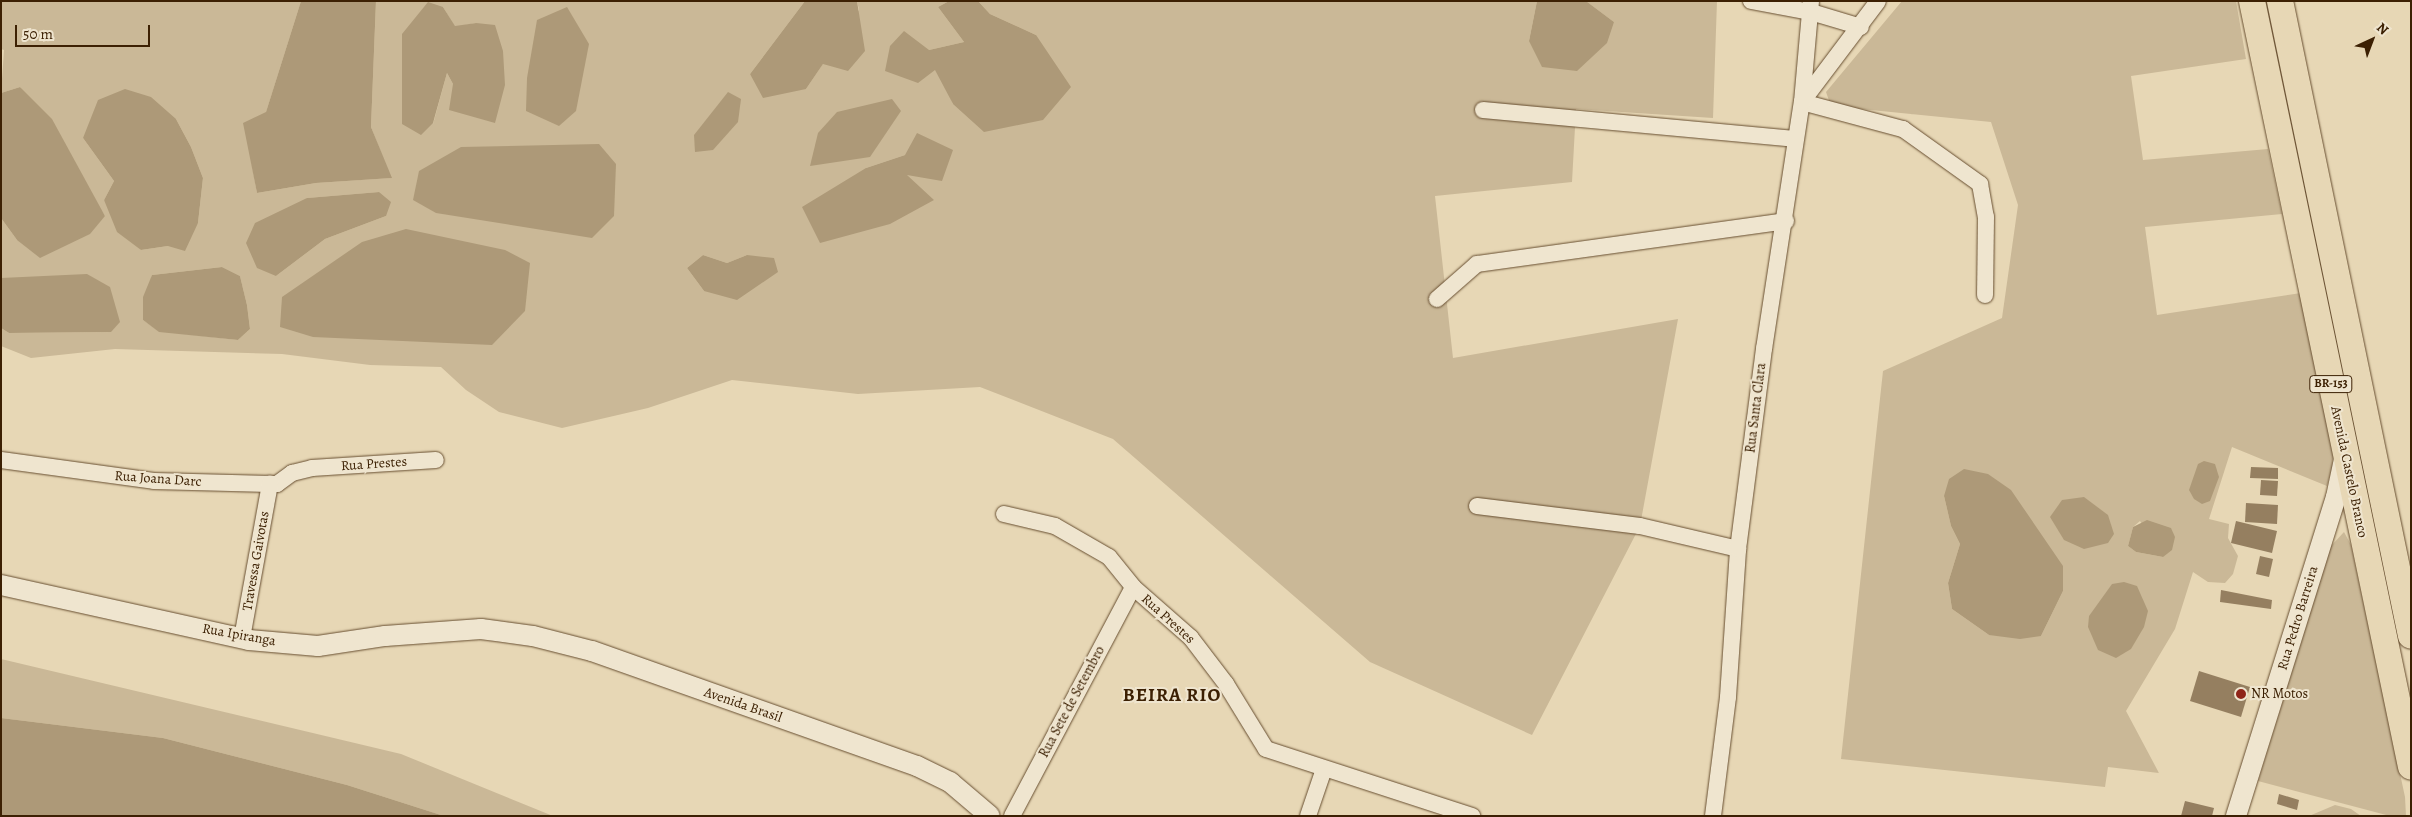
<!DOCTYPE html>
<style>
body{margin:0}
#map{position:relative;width:2412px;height:817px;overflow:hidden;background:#e7d7b5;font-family:Alegreya,serif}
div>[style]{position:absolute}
.green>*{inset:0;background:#cab897}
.water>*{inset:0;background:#ad9978}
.building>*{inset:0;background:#957f60}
.roads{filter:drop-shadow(0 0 1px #674e30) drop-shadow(0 0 1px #674e30)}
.minor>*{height:16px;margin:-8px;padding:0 8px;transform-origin:8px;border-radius:8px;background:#efe5cf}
.tertiary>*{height:20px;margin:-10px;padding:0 10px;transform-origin:10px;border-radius:10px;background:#efe5cf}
.primary>*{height:26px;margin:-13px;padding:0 13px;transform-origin:13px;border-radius:13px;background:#e7d7b5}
.dots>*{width:14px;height:14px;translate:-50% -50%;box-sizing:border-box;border:2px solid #efe5cf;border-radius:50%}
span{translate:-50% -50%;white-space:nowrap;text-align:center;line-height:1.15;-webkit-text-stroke:4px #efe5cf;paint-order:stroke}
.shield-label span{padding:1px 4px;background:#efe5cf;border:1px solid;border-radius:4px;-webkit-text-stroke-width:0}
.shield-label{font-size:12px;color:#3c2003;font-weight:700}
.street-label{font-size:14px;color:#3c2003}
.poi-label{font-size:14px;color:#3c2003}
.left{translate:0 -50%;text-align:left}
.district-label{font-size:19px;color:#3c2003;font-weight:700;letter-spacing:1px}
.frame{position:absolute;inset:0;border:2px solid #3c2003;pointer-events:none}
.north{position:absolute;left:2347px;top:15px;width:50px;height:50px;-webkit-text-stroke:4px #efe5cf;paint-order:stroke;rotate:43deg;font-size:14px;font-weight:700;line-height:20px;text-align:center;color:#3c2003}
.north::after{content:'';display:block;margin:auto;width:18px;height:22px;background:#3c2003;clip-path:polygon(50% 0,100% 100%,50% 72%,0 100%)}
.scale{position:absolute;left:15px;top:25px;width:135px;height:22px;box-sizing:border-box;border:2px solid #3c2003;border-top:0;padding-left:6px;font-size:15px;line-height:18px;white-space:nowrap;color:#3c2003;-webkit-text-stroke:4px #efe5cf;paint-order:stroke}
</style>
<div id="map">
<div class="green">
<div style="clip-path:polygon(evenodd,1px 1px,301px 1px,251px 160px,257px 193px,316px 183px,391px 178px,371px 127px,376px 1px,805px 1px,750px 74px,806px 89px,859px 10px,857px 1px,949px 1px,938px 7px,964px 42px,929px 50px,953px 104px,1036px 35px,990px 14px,978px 1px,1537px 1px,1529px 41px,1614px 22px,1586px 1px,1717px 1px,1713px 118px,1576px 109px,1572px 182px,1435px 196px,1453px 358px,1678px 319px,1640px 526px,1532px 735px,1370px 662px,1113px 439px,980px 387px,858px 394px,732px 380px,648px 408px,562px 428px,499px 412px,466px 390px,441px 367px,370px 365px,282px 354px,115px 349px,31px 358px,1px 346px,1px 328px,9px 333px,111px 332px,18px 279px,1px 278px,1px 218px,17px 240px,105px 216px,20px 87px,1px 93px,4px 50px,1px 49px,1px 1px,443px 7px,455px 27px,476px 23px,453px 84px,447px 73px,433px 124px,443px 7px,1px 1px,176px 119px,191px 147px,203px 178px,198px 223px,168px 246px,141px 250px,104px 200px,114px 181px,83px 138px,176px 119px,1px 1px,905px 155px,906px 175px,933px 200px,866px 168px,905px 155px,1px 1px,379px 192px,386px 216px,325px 239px,276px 276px,307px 198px,379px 192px,1px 1px,703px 255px,727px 263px,747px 255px,704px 291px,687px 268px,703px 255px,1px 1px,222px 267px,240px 276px,247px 305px,250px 329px,238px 340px,159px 331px,143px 320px,152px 275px,222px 267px)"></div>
<div style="clip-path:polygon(evenodd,1902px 1px,2236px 1px,2246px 59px,2131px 76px,2143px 160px,2268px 149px,2282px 214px,2145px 227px,2157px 315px,2301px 293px,2333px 455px,2332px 468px,2327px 486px,2232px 447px,2209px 519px,2229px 524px,2228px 538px,2238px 556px,2233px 574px,2225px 583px,2208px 582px,2193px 572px,2175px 629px,2126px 711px,2159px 773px,2108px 767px,2105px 787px,1841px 759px,1883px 371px,2002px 318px,2018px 205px,1991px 122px,1831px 106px,1826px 92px,1902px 1px,1944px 496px,2063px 591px,2041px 636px,1989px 635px,1952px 609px,1948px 583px,1960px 544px,1951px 526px,1944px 496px,1902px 1px,2140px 521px,2163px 557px,2136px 552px,2128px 546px,2133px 527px,2140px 521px)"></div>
<div style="clip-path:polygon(2344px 532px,2351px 545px,2405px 797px,2406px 816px,2390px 816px,2258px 781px,2331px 546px)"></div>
<div style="clip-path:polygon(1px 659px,401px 754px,553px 816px,444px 816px,347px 785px,163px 738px,1px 718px)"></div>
<div style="clip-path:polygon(2335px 805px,2351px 809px,2361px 816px,2309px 816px)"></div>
</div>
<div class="water">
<div style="clip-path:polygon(301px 1px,376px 1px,371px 127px,392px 178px,316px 183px,257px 193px,243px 123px,266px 112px)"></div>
<div style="clip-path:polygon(805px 1px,857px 1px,865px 51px,848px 71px,823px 64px,806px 89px,763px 98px,750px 74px)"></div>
<div style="clip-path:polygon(949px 1px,978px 1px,990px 14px,1036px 35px,1071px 87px,1043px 120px,984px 132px,953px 104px,935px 70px,918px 83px,885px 71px,890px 46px,904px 31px,929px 50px,964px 42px,938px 7px)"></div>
<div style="clip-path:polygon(1537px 1px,1586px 1px,1614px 22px,1607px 43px,1577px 71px,1542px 67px,1529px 41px)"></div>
<div style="clip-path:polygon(428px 2px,443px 7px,455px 26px,476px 23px,495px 25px,503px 51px,505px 85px,495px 123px,449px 110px,453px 84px,447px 73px,433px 123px,421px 135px,402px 124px,402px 34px)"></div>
<div style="clip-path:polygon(567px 7px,589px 44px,576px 111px,559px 126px,526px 111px,527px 78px,537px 20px)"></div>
<div style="clip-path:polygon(20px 87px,52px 119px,105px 216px,90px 234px,40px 258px,17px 240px,1px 218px,1px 93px)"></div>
<div style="clip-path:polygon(125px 89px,151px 97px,176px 119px,191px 147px,203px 178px,198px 223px,185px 251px,168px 246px,141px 250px,117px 232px,104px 200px,114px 181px,83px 138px,98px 100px)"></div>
<div style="clip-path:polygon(728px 92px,741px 99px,738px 122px,713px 150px,695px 152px,694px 135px)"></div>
<div style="clip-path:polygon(892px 99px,901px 111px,870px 157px,810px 166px,818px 133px,837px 112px)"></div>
<div style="clip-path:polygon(917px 133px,953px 150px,942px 181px,907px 175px,934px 200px,890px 224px,820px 243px,802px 207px,866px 168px,905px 155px)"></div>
<div style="clip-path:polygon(599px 144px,616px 164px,614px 216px,592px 238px,436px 213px,413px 200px,419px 171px,461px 147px)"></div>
<div style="clip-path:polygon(379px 192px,391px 202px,386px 216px,325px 239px,276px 276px,257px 268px,246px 243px,255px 223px,307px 198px)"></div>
<div style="clip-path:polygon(406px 229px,505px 250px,530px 263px,525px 311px,492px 345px,313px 337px,280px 327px,282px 297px,362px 242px)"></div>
<div style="clip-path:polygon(703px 255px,727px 263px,747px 255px,774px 258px,778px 272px,737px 300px,704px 291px,687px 268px)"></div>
<div style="clip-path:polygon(222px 267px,240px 276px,247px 305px,250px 329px,238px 340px,159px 332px,143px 320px,143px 297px,152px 275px)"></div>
<div style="clip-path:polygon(87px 274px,110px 287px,120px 322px,111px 332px,9px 333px,1px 328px,1px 278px)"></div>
<div style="clip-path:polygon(2204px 461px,2215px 464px,2219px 477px,2210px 501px,2202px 504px,2194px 499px,2189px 490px,2198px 464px)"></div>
<div style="clip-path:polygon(1964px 469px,1988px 474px,2011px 490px,2063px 566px,2063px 591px,2041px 636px,2020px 639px,1989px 635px,1952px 609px,1948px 583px,1960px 544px,1951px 526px,1944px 496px,1949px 479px)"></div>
<div style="clip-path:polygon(2084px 497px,2108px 515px,2114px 534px,2108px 543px,2084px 549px,2064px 540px,2050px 517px,2062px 500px)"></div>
<div style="clip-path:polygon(2147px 520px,2171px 528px,2175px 537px,2172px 550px,2163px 557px,2136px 552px,2128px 546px,2133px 527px)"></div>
<div style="clip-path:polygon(2124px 582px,2137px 586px,2148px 611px,2144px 627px,2131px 649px,2116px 658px,2098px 650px,2088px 627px,2089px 616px,2112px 584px)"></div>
<div style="clip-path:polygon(1px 718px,163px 738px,347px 785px,444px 816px,1px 815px)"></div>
</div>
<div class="building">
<div style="clip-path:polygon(2251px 467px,2278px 468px,2278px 479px,2250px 478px)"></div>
<div style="clip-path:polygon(2261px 480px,2278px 481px,2277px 496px,2260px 495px)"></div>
<div style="clip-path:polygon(2246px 503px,2278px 505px,2277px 524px,2245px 522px)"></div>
<div style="clip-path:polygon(2236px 521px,2277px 531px,2272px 553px,2231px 543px)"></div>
<div style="clip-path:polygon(2260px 556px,2273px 559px,2269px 577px,2256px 574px)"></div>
<div style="clip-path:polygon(2221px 590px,2272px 600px,2271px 609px,2220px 602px)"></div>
<div style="clip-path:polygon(2199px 671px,2250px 687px,2241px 717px,2190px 701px)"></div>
<div style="clip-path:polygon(2279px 794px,2299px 800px,2297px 810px,2277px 804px)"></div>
<div style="clip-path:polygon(2185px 801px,2214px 808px,2212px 816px,2181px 816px)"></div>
</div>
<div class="roads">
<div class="minor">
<div style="left:1751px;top:1px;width:61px;rotate:10.4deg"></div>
<div style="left:1811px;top:12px;width:52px;rotate:16.7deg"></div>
<div style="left:1802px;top:102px;width:105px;rotate:15deg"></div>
<div style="left:1903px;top:129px;width:95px;rotate:35.5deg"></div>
<div style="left:1980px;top:184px;width:34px;rotate:80deg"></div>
<div style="left:1986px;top:217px;width:78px;rotate:90.7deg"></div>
<div style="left:1802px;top:102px;width:126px;rotate:-53deg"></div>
<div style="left:1483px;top:110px;width:313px;rotate:5.3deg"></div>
<div style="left:1437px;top:299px;width:53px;rotate:-41.2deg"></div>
<div style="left:1477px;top:264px;width:312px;rotate:-7.9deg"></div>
<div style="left:1px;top:460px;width:154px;rotate:7.8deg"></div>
<div style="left:154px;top:481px;width:116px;rotate:1.5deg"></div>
<div style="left:270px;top:484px;width:7px"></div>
<div style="left:277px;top:484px;width:19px;rotate:-36deg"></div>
<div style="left:292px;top:473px;width:21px;rotate:-14deg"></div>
<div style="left:312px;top:468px;width:124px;rotate:-3.7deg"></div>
<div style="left:1477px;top:506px;width:164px;rotate:7deg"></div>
<div style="left:1640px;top:526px;width:101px;rotate:13.2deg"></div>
<div style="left:1004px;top:514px;width:52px;rotate:13.2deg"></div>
<div style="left:1055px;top:526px;width:62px;rotate:29.9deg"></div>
<div style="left:1109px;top:557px;width:38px;rotate:51deg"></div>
<div style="left:1133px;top:587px;width:77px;rotate:41.3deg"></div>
<div style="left:1191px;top:638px;width:58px;rotate:52.7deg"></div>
<div style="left:1226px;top:684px;width:76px;rotate:58.4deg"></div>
<div style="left:1266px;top:749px;width:217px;rotate:18deg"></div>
<div style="left:242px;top:638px;width:157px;rotate:-79.7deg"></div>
<div style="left:1012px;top:816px;width:259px;rotate:-62.1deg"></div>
<div style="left:1308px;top:816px;width:50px;rotate:-71.2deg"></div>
<div style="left:1713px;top:816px;width:120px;rotate:-82.8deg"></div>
<div style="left:1728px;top:697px;width:148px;rotate:-86.1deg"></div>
<div style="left:1738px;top:549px;width:202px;rotate:-82.6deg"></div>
<div style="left:1764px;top:349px;width:250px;rotate:-81.3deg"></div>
<div style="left:1802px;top:102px;width:101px;rotate:-84.9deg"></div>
</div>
<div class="tertiary">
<div style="left:1px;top:585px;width:254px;rotate:12.5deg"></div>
<div style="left:249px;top:640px;width:69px;rotate:5deg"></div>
<div style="left:318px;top:646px;width:68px;rotate:-8.5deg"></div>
<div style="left:385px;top:636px;width:96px;rotate:-4.2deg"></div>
<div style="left:481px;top:629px;width:52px;rotate:7.7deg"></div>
<div style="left:533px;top:636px;width:61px;rotate:14.3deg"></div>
<div style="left:592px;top:651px;width:345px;rotate:19.5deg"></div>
<div style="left:917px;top:766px;width:37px;rotate:26deg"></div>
<div style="left:950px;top:782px;width:52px;rotate:40.4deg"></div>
<div style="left:2236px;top:816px;width:334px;rotate:-72.6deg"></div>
<div style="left:2336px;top:497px;width:39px;rotate:-78deg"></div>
</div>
<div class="primary">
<div style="left:2252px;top:1px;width:782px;rotate:78.27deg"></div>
<div style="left:2280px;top:1px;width:648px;rotate:78.34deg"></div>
</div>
</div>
<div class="dots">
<div style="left:2241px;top:694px;background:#8f2418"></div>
</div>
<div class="shield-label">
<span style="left:2331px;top:384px">BR-153</span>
</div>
<div class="street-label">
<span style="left:1756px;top:408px;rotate:-83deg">Rua Santa Clara</span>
<span style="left:374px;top:464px;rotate:-4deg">Rua Prestes</span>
<span style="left:2349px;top:472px;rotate:78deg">Avenida Castelo Branco</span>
<span style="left:158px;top:479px;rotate:4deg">Rua Joana Darc</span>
<span style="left:256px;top:561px;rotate:-80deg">Travessa Gaivotas</span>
<span style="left:2298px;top:618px;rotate:-73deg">Rua Pedro Barreira</span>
<span style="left:1168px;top:619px;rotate:42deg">Rua Prestes</span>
<span style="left:239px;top:635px;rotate:10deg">Rua Ipiranga</span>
<span style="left:1072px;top:702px;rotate:-62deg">Rua Sete de Setembro</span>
<span style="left:743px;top:705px;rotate:19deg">Avenida Brasil</span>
</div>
<div class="poi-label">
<span class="left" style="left:2251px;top:694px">NR Motos</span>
</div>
<div class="district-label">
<span style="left:1172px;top:696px">BEIRA RIO</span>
</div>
<div class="frame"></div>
<div class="north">N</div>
<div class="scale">50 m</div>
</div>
